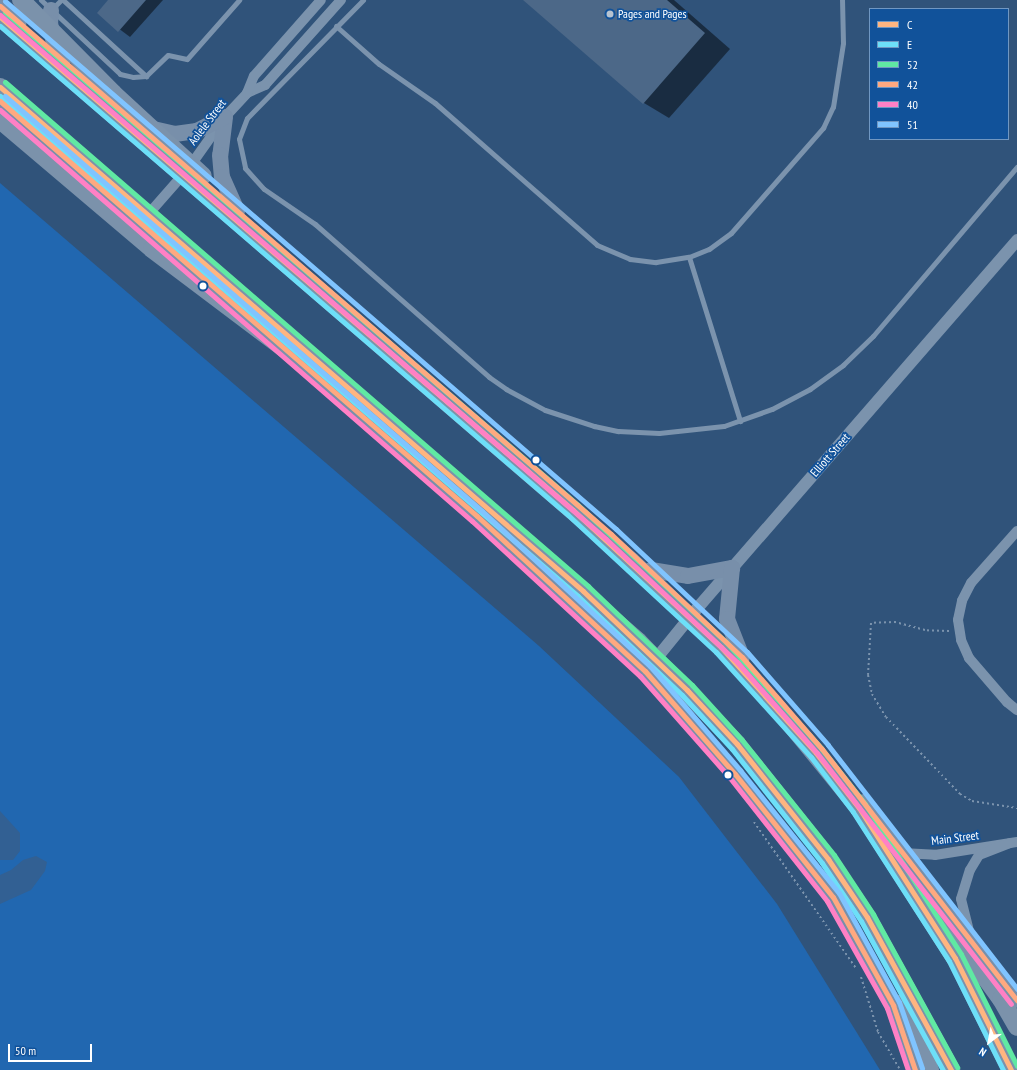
<!DOCTYPE html>
<style>
body{margin:0}
#map{position:relative;width:1017px;height:1070px;overflow:hidden;background:#30537a;font-family:"PT Sans Narrow",sans-serif}
div>[style]{position:absolute}
.green>*{inset:0;background:#2167b0}
.water>*{inset:0;background:#326093}
.shadow>*{inset:0;background:#0007}
.building>*{inset:0;background:#4c6888}
.path>*{height:2px;margin-top:-1px;transform-origin:0;background:repeating-linear-gradient(90deg,#7b93ad 0 2px,transparent 0 5px)}
.service>*{height:5px;margin:-2.5px;padding:0 2.5px;transform-origin:2.5px;border-radius:2.5px;background:#7b93ad}
.minor>*{height:10px;margin:-5px;padding:0 5px;transform-origin:5px;border-radius:5px;background:#7b93ad}
.tertiary>*{height:12px;margin:-6px;padding:0 6px;transform-origin:6px;border-radius:6px;background:#7b93ad}
.primary>*{height:16px;margin:-8px;padding:0 8px;transform-origin:8px;border-radius:8px;background:#788faa}
.motorway>*{height:18px;margin:-9px;padding:0 9px;transform-origin:9px;border-radius:9px;background:#7b92ab}
.motorway-bridge>*{height:18px;margin:-9px;padding:0 9px;transform-origin:9px;border-radius:9px;background:#7b92ab}
.bus-1>*{height:5px;margin:-2.5px;padding:0 2.5px;transform-origin:2.5px;border-radius:2.5px;background:#ffb580}
.bus-2>*{height:5px;margin:-2.5px;padding:0 2.5px;transform-origin:2.5px;border-radius:2.5px;background:#6ddff8}
.bus-3>*{height:5px;margin:-2.5px;padding:0 2.5px;transform-origin:2.5px;border-radius:2.5px;background:#60e9a3}
.bus-4>*{height:5px;margin:-2.5px;padding:0 2.5px;transform-origin:2.5px;border-radius:2.5px;background:#ffa980}
.bus-5>*{height:5px;margin:-2.5px;padding:0 2.5px;transform-origin:2.5px;border-radius:2.5px;background:#ff80c5}
.bus-6>*{height:5px;margin:-2.5px;padding:0 2.5px;transform-origin:2.5px;border-radius:2.5px;background:#80c4ff}
.dots>*{width:11px;height:11px;translate:-50% -50%;box-sizing:border-box;border:2px solid #11529a;border-radius:50%}
span{translate:-50% -50%;white-space:nowrap;text-align:center;line-height:1.15;-webkit-text-stroke:3.5px #11529a;paint-order:stroke}
.poi-label{font-size:12px;color:#fff}
.left{translate:0 -50%;text-align:left}
.street-label{font-size:12px;color:#fff}
.legend{position:absolute;left:869px;top:8px;width:140px;height:132px;box-sizing:border-box;background:#11529a;border:1px solid #7097c2;margin:0;padding:5px 7px;list-style:none;font-size:12px;color:#fff}
.legend li{display:flex;align-items:center;gap:8px;height:20px}
.legend b{width:20px;border:1px solid #7097c2}
.north{position:absolute;left:969px;top:1022px;width:40px;height:40px;-webkit-text-stroke:3px #11529a;paint-order:stroke;rotate:212deg;font-size:11px;font-weight:700;line-height:16px;text-align:center;color:#fff}
.north::after{content:'';display:block;margin:auto;width:14px;height:18px;background:#fff;clip-path:polygon(50% 0,100% 100%,50% 72%,0 100%)}
.scale{position:absolute;left:8px;top:1044px;width:84px;height:18px;box-sizing:border-box;border:2px solid #fff;border-top:0;padding-left:5px;font-size:12px;line-height:14px;white-space:nowrap;color:#fff;-webkit-text-stroke:3px #11529a;paint-order:stroke}
</style>
<div id="map">
<div class="green">
<div style="clip-path:polygon(0 183px,539px 646px,679px 777px,777px 904px,880px 1070px,0 1070px)"></div>
</div>
<div class="water">
<div style="clip-path:polygon(0 811px,20px 833px,20px 851px,13px 860px,0 860px)"></div>
<div style="clip-path:polygon(36px 856px,47px 862px,45px 871px,31px 890px,0 904px,0 875px,11px 870px,23px 860px)"></div>
</div>
<div class="shadow">
<div style="clip-path:polygon(109px 0,163px 0,130px 37px,98px 13px)"></div>
<div style="clip-path:polygon(525px 0,674px 0,730px 49px,669px 118px,644px 103px)"></div>
</div>
<div class="building">
<div style="clip-path:polygon(108px 0,146px 0,118px 32px,97px 13px)"></div>
<div style="clip-path:polygon(523px 0,667px 0,705px 33px,643px 104px)"></div>
</div>
<div class="path">
<div style="left:949px;top:631px;width:24px;rotate:-178deg"></div>
<div style="left:925px;top:630px;width:30px;rotate:-165deg"></div>
<div style="left:896px;top:622px;width:25px;rotate:178deg"></div>
<div style="left:871px;top:623px;width:52px;rotate:93.3deg"></div>
<div style="left:868px;top:675px;width:19px;rotate:78deg"></div>
<div style="left:872px;top:694px;width:27px;rotate:59deg"></div>
<div style="left:886px;top:717px;width:107px;rotate:46.1deg"></div>
<div style="left:960px;top:794px;width:14px;rotate:30deg"></div>
<div style="left:972px;top:801px;width:46px;rotate:8.8deg"></div>
<div style="left:754px;top:822px;width:178px;rotate:55.1deg"></div>
<div style="left:861px;top:977px;width:58px;rotate:72.8deg"></div>
<div style="left:878px;top:1032px;width:42px;rotate:59.7deg"></div>
</div>
<div class="service">
<div style="left:41px;top:0;width:108px;rotate:43.1deg"></div>
<div style="left:120px;top:74px;width:13px;rotate:13deg"></div>
<div style="left:133px;top:77px;width:13px;rotate:-4deg"></div>
<div style="left:63px;top:0;width:113px;rotate:42.5deg"></div>
<div style="left:146px;top:76px;width:30px;rotate:-44deg"></div>
<div style="left:168px;top:55px;width:19px;rotate:12deg"></div>
<div style="left:187px;top:59px;width:79px;rotate:-48.6deg"></div>
<div style="left:363px;top:0;width:165px;rotate:134.5deg"></div>
<div style="left:247px;top:118px;width:22px;rotate:111deg"></div>
<div style="left:239px;top:139px;width:30px;rotate:78deg"></div>
<div style="left:245px;top:168px;width:28px;rotate:48deg"></div>
<div style="left:264px;top:189px;width:62px;rotate:34.5deg"></div>
<div style="left:315px;top:224px;width:232px;rotate:41.3deg"></div>
<div style="left:489px;top:377px;width:21px;rotate:35deg"></div>
<div style="left:506px;top:389px;width:44px;rotate:28.3deg"></div>
<div style="left:545px;top:410px;width:52px;rotate:18.1deg"></div>
<div style="left:594px;top:426px;width:25px;rotate:12deg"></div>
<div style="left:618px;top:431px;width:41px;rotate:2.8deg"></div>
<div style="left:659px;top:433px;width:65px;rotate:-6.1deg"></div>
<div style="left:724px;top:426px;width:51px;rotate:-19.5deg"></div>
<div style="left:772px;top:409px;width:43px;rotate:-27.8deg"></div>
<div style="left:810px;top:389px;width:41px;rotate:-36deg"></div>
<div style="left:843px;top:365px;width:42px;rotate:-44deg"></div>
<div style="left:873px;top:336px;width:222px;rotate:-49.6deg"></div>
<div style="left:52px;top:9px;width:13px;rotate:-45deg"></div>
<div style="left:336px;top:26px;width:57px;rotate:41.5deg"></div>
<div style="left:379px;top:64px;width:68px;rotate:34.9deg"></div>
<div style="left:435px;top:103px;width:215px;rotate:41.2deg"></div>
<div style="left:597px;top:245px;width:36px;rotate:23deg"></div>
<div style="left:630px;top:259px;width:26px;rotate:7deg"></div>
<div style="left:656px;top:262px;width:33px;rotate:-9deg"></div>
<div style="left:689px;top:257px;width:22px;rotate:-22deg"></div>
<div style="left:709px;top:249px;width:27px;rotate:-36deg"></div>
<div style="left:731px;top:233px;width:140px;rotate:-48.8deg"></div>
<div style="left:823px;top:128px;width:23px;rotate:-65deg"></div>
<div style="left:833px;top:107px;width:65px;rotate:-81.1deg"></div>
<div style="left:843px;top:43px;width:43px;rotate:-91.3deg"></div>
<div style="left:689px;top:257px;width:172px;rotate:72.7deg"></div>
</div>
<div class="minor">
<div style="left:247px;top:93px;width:20px;rotate:-24deg"></div>
<div style="left:265px;top:85px;width:114px;rotate:-48.2deg"></div>
<div style="left:145px;top:218px;width:65px;rotate:-48.7deg"></div>
<div style="left:188px;top:169px;width:64px;rotate:-54.6deg"></div>
<div style="left:225px;top:117px;width:33px;rotate:-47deg"></div>
<div style="left:247px;top:93px;width:18px;rotate:-68deg"></div>
<div style="left:254px;top:76px;width:101px;rotate:-48.6deg"></div>
<div style="left:1017px;top:531px;width:69px;rotate:131.5deg"></div>
<div style="left:971px;top:583px;width:20px;rotate:117deg"></div>
<div style="left:962px;top:601px;width:19px;rotate:102deg"></div>
<div style="left:958px;top:620px;width:20px;rotate:81deg"></div>
<div style="left:961px;top:640px;width:20px;rotate:66deg"></div>
<div style="left:969px;top:658px;width:58px;rotate:49.2deg"></div>
<div style="left:1007px;top:702px;width:13px;rotate:39deg"></div>
<div style="left:902px;top:853px;width:33px;rotate:3deg"></div>
<div style="left:935px;top:855px;width:83px;rotate:-9deg"></div>
<div style="left:970px;top:935px;width:37px;rotate:-104deg"></div>
<div style="left:961px;top:899px;width:30px;rotate:-73deg"></div>
<div style="left:970px;top:870px;width:17px;rotate:-59deg"></div>
<div style="left:979px;top:855px;width:33px;rotate:-21deg"></div>
</div>
<div class="tertiary">
<div style="left:651px;top:665px;width:68px;rotate:-50.9deg"></div>
<div style="left:694px;top:612px;width:493px;rotate:-49deg"></div>
</div>
<div class="primary">
<div style="left:0;top:6px;width:25px;rotate:42deg"></div>
<div style="left:51px;top:10px;width:13px;rotate:94deg"></div>
<div style="left:50px;top:23px;width:21px;rotate:79deg"></div>
<div style="left:54px;top:44px;width:18px;rotate:61deg"></div>
<div style="left:0;top:101px;width:287px;rotate:40.9deg"></div>
<div style="left:225px;top:117px;width:38px;rotate:97deg"></div>
<div style="left:220px;top:155px;width:22px;rotate:85deg"></div>
<div style="left:222px;top:177px;width:37px;rotate:66deg"></div>
<div style="left:149px;top:128px;width:27px;rotate:13deg"></div>
<div style="left:175px;top:134px;width:22px;rotate:-8deg"></div>
<div style="left:197px;top:131px;width:31px;rotate:-27deg"></div>
<div style="left:277px;top:341px;width:266px;rotate:41.2deg"></div>
<div style="left:477px;top:516px;width:229px;rotate:42.7deg"></div>
<div style="left:645px;top:671px;width:137px;rotate:48.9deg"></div>
<div style="left:735px;top:774px;width:157px;rotate:51.5deg"></div>
<div style="left:833px;top:897px;width:124px;rotate:60.9deg"></div>
<div style="left:893px;top:1005px;width:69px;rotate:71.3deg"></div>
<div style="left:651px;top:570px;width:37px;rotate:9deg"></div>
<div style="left:688px;top:576px;width:45px;rotate:-10.3deg"></div>
<div style="left:732px;top:568px;width:51px;rotate:95.6deg"></div>
<div style="left:727px;top:619px;width:41px;rotate:68.5deg"></div>
<div style="left:864px;top:802px;width:250px;rotate:52.3deg"></div>
</div>
<div class="motorway">
<div style="left:859px;top:808px;width:178px;rotate:57.4deg"></div>
<div style="left:955px;top:958px;width:125px;rotate:63.4deg"></div>
<div style="left:867px;top:917px;width:175px;rotate:61.2deg"></div>
<div style="left:943px;top:919px;width:99px;rotate:54.1deg"></div>
<div style="left:1001px;top:999px;width:32px;rotate:60deg"></div>
<div style="left:904px;top:1002px;width:73px;rotate:69.1deg"></div>
</div>
<div class="motorway-bridge">
<div style="left:21px;top:0;width:131px;rotate:45.3deg"></div>
<div style="left:113px;top:93px;width:122px;rotate:42.7deg"></div>
<div style="left:0;top:17px;width:833px;rotate:40.77deg"></div>
<div style="left:631px;top:561px;width:124px;rotate:43.7deg"></div>
<div style="left:721px;top:647px;width:78px;rotate:47.1deg"></div>
<div style="left:774px;top:704px;width:134px;rotate:50.7deg"></div>
<div style="left:0;top:87px;width:845px;rotate:40.97deg"></div>
<div style="left:638px;top:641px;width:143px;rotate:46.1deg"></div>
<div style="left:737px;top:744px;width:147px;rotate:51.6deg"></div>
<div style="left:828px;top:859px;width:70px;rotate:56.1deg"></div>
<div style="left:0;top:120px;width:199px;rotate:40.3deg"></div>
<div style="left:152px;top:249px;width:168px;rotate:37deg"></div>
</div>
<div class="bus-1">
<div style="left:0;top:17px;width:756px;rotate:40.71deg"></div>
<div style="left:573px;top:510px;width:202px;rotate:42.8deg"></div>
<div style="left:721px;top:647px;width:142px;rotate:48.1deg"></div>
<div style="left:816px;top:753px;width:70px;rotate:52deg"></div>
<div style="left:859px;top:808px;width:178px;rotate:57.4deg"></div>
<div style="left:955px;top:958px;width:125px;rotate:63.4deg"></div>
<div style="left:0;top:87px;width:771px;rotate:40.84deg"></div>
<div style="left:583px;top:591px;width:144px;rotate:43.6deg"></div>
<div style="left:687px;top:690px;width:74px;rotate:47.2deg"></div>
<div style="left:737px;top:744px;width:147px;rotate:51.6deg"></div>
<div style="left:828px;top:859px;width:70px;rotate:56.1deg"></div>
<div style="left:867px;top:917px;width:175px;rotate:61.2deg"></div>
</div>
<div class="bus-2">
<div style="left:0;top:26px;width:749px;rotate:40.73deg"></div>
<div style="left:568px;top:515px;width:202px;rotate:42.8deg"></div>
<div style="left:716px;top:652px;width:142px;rotate:47.9deg"></div>
<div style="left:811px;top:757px;width:69px;rotate:52.6deg"></div>
<div style="left:853px;top:812px;width:177px;rotate:57.2deg"></div>
<div style="left:949px;top:961px;width:122px;rotate:63.6deg"></div>
<div style="left:0;top:96px;width:764px;rotate:40.86deg"></div>
<div style="left:578px;top:596px;width:144px;rotate:43.6deg"></div>
<div style="left:682px;top:695px;width:74px;rotate:47.2deg"></div>
<div style="left:732px;top:749px;width:145px;rotate:51.7deg"></div>
<div style="left:822px;top:863px;width:70px;rotate:56.1deg"></div>
<div style="left:861px;top:921px;width:170px;rotate:61.2deg"></div>
</div>
<div class="bus-3">
<div style="left:5px;top:12px;width:756px;rotate:40.71deg"></div>
<div style="left:578px;top:505px;width:202px;rotate:42.8deg"></div>
<div style="left:726px;top:642px;width:142px;rotate:48.1deg"></div>
<div style="left:821px;top:748px;width:71px;rotate:51.8deg"></div>
<div style="left:865px;top:804px;width:178px;rotate:57.4deg"></div>
<div style="left:961px;top:954px;width:125px;rotate:63.4deg"></div>
<div style="left:5px;top:82px;width:771px;rotate:40.84deg"></div>
<div style="left:588px;top:586px;width:144px;rotate:43.6deg"></div>
<div style="left:692px;top:685px;width:74px;rotate:47.7deg"></div>
<div style="left:742px;top:740px;width:147px;rotate:51.3deg"></div>
<div style="left:834px;top:855px;width:71px;rotate:56.5deg"></div>
<div style="left:873px;top:914px;width:175px;rotate:61.2deg"></div>
</div>
<div class="bus-4">
<div style="left:0;top:6px;width:808px;rotate:40.83deg"></div>
<div style="left:611px;top:534px;width:180px;rotate:43.2deg"></div>
<div style="left:742px;top:657px;width:122px;rotate:49deg"></div>
<div style="left:822px;top:749px;width:318px;rotate:52.2deg"></div>
<div style="left:0;top:101px;width:632px;rotate:41.02deg"></div>
<div style="left:477px;top:516px;width:229px;rotate:42.7deg"></div>
<div style="left:645px;top:671px;width:137px;rotate:48.9deg"></div>
<div style="left:735px;top:774px;width:157px;rotate:51.5deg"></div>
<div style="left:833px;top:897px;width:124px;rotate:60.9deg"></div>
<div style="left:893px;top:1005px;width:69px;rotate:71.3deg"></div>
</div>
<div class="bus-5">
<div style="left:0;top:15px;width:801px;rotate:40.85deg"></div>
<div style="left:606px;top:539px;width:180px;rotate:43.2deg"></div>
<div style="left:737px;top:662px;width:121px;rotate:48.7deg"></div>
<div style="left:817px;top:753px;width:317px;rotate:52.3deg"></div>
<div style="left:0;top:110px;width:626px;rotate:41.05deg"></div>
<div style="left:472px;top:521px;width:229px;rotate:42.7deg"></div>
<div style="left:640px;top:676px;width:136px;rotate:48.6deg"></div>
<div style="left:730px;top:778px;width:157px;rotate:51.7deg"></div>
<div style="left:827px;top:901px;width:123px;rotate:60.7deg"></div>
<div style="left:887px;top:1008px;width:65px;rotate:71.3deg"></div>
</div>
<div class="bus-6">
<div style="left:5px;top:1px;width:808px;rotate:40.83deg"></div>
<div style="left:616px;top:529px;width:180px;rotate:43.2deg"></div>
<div style="left:747px;top:652px;width:123px;rotate:48.9deg"></div>
<div style="left:828px;top:745px;width:309px;rotate:52.2deg"></div>
<div style="left:5px;top:96px;width:632px;rotate:41.02deg"></div>
<div style="left:482px;top:511px;width:229px;rotate:42.7deg"></div>
<div style="left:650px;top:666px;width:138px;rotate:49.1deg"></div>
<div style="left:740px;top:770px;width:158px;rotate:51.2deg"></div>
<div style="left:839px;top:893px;width:124px;rotate:61.2deg"></div>
<div style="left:899px;top:1002px;width:70px;rotate:70.8deg"></div>
</div>
<div class="dots">
<div style="left:610px;top:14px;background:#b7c3d0"></div>
<div style="left:203px;top:286px;background:#fff"></div>
<div style="left:536px;top:460px;background:#fff"></div>
<div style="left:728px;top:775px;background:#fff"></div>
</div>
<div class="poi-label">
<span class="left" style="left:618px;top:14px">Pages and Pages</span>
</div>
<div class="street-label">
<span style="left:207px;top:122px;rotate:-53deg">Aolele Street</span>
<span style="left:830px;top:455px;rotate:-49deg">Elliott Street</span>
<span style="left:955px;top:838px;rotate:-7deg">Main Street</span>
</div>
<ul class="legend">
<li><b style="height:5px;background:#ffb580"></b>C</li>
<li><b style="height:5px;background:#6ddff8"></b>E</li>
<li><b style="height:5px;background:#60e9a3"></b>52</li>
<li><b style="height:5px;background:#ffa980"></b>42</li>
<li><b style="height:5px;background:#ff80c5"></b>40</li>
<li><b style="height:5px;background:#80c4ff"></b>51</li>
</ul>
<div class="north">N</div>
<div class="scale">50 m</div>
</div>
